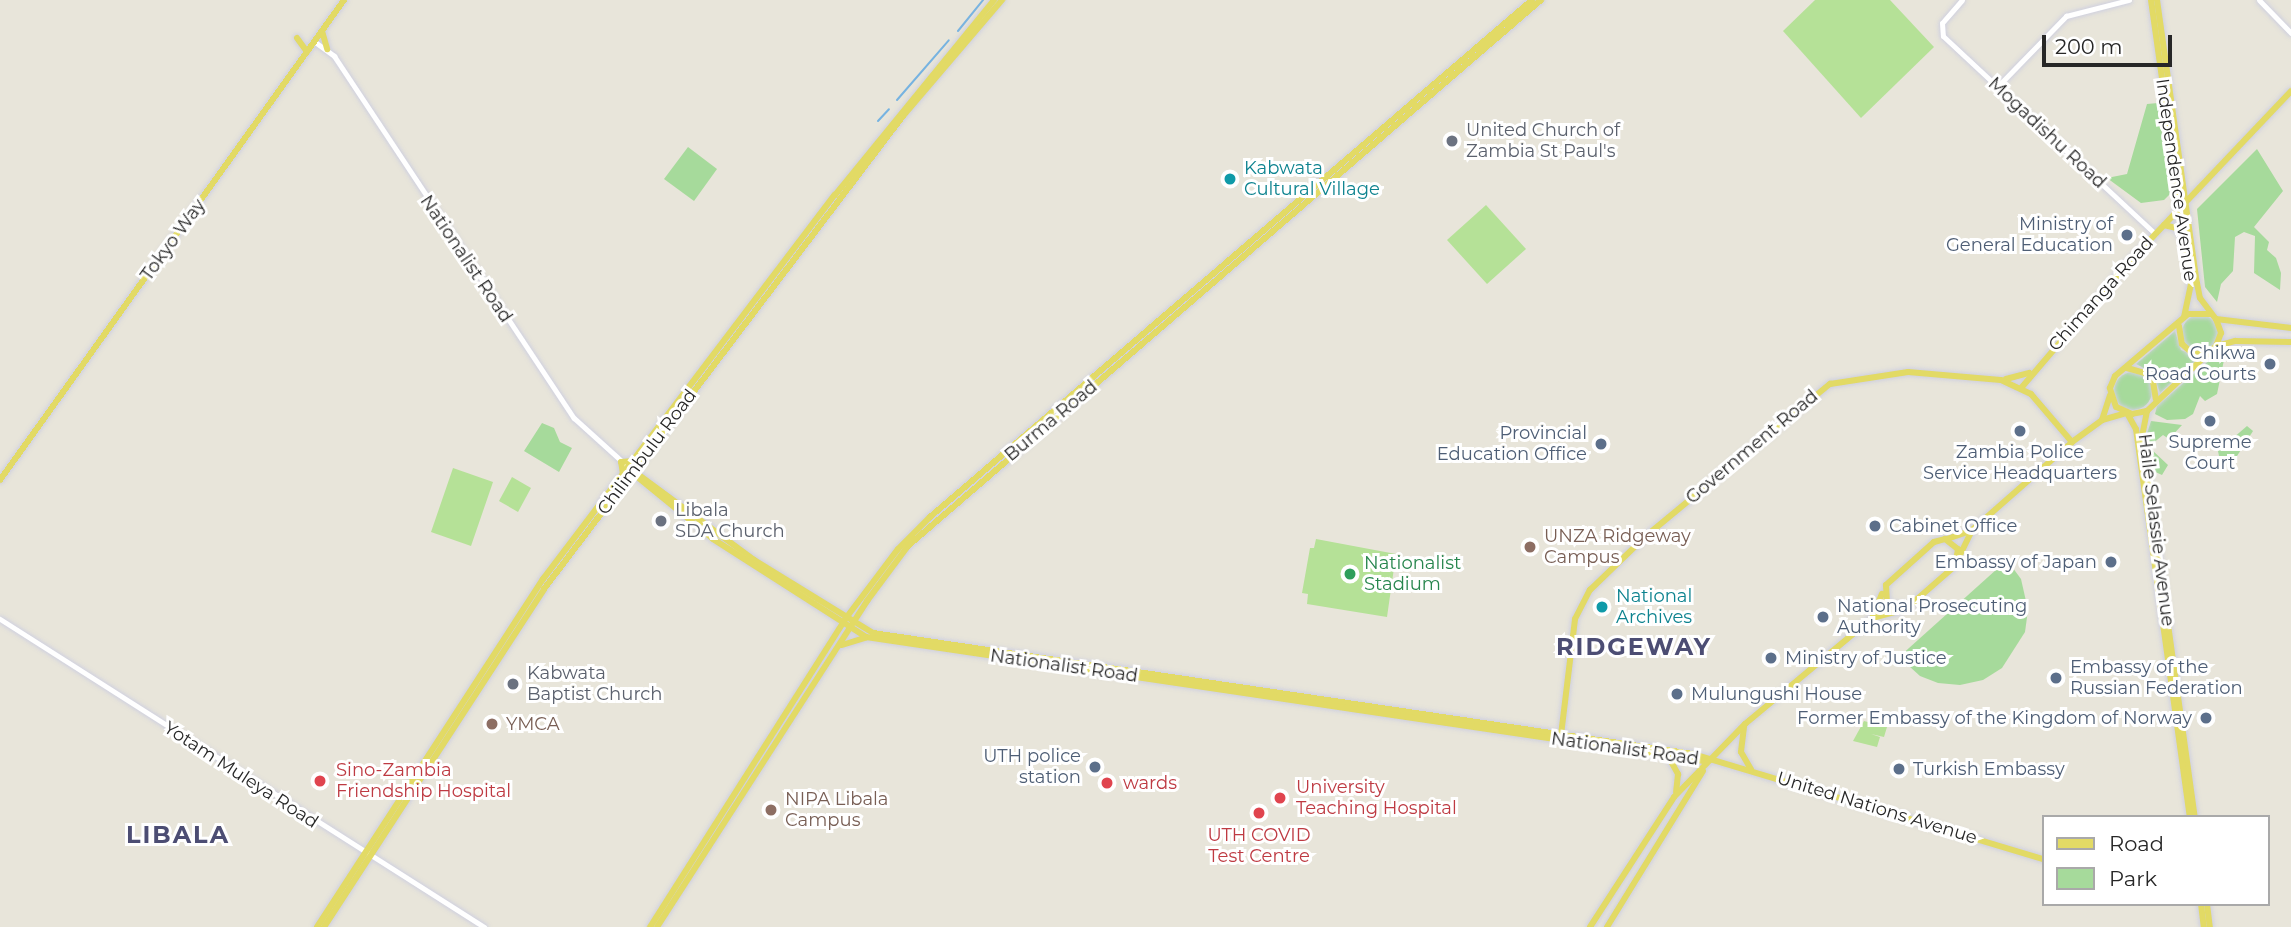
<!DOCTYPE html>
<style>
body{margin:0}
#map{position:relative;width:2291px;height:927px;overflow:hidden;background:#e8e5da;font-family:Montserrat,sans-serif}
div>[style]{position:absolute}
.green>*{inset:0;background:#a6da9b}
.round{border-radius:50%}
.pitch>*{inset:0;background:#b5e197}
.stream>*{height:2px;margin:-1px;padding:0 1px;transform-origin:1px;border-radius:1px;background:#76b3e1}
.roads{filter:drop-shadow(0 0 2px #cfd0df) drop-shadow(0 0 2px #cfd0df)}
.minor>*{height:5px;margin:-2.5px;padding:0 2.5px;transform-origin:2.5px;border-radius:2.5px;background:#fff}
.major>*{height:6px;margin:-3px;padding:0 3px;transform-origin:3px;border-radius:3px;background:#e2da65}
.dots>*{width:19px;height:19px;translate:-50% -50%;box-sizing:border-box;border:4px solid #fff;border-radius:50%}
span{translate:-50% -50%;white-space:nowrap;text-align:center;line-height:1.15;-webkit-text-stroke:6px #fff;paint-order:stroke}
.worship-label{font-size:18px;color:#5b616d}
.left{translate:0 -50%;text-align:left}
.street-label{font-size:18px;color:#272727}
.culture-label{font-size:18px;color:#0d838f}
.service-label{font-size:18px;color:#4e5e75}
.right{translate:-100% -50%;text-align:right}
.education-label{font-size:18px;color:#785e54}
.leisure-label{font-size:18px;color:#27864d}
.health-label{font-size:18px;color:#be3a42}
.district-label{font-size:24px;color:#4c4d73;font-weight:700;letter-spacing:2px}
.legend{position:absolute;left:2042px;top:815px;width:228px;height:91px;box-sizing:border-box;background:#fff;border:2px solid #a9a9a9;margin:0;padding:9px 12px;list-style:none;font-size:21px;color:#272727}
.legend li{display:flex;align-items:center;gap:14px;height:35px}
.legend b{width:35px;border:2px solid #a9a9a9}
.scale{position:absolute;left:2042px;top:35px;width:130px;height:32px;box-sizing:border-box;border:4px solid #272727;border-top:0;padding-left:9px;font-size:21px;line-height:24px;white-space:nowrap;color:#272727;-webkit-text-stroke:5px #fff;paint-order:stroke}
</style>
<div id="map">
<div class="green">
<div style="clip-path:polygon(2158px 103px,2170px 194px,2164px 200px,2141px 203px,2107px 178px,2127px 174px,2147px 104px)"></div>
<div style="clip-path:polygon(688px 147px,717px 169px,694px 201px,664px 179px)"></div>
<div style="clip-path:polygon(2257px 149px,2283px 191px,2254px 227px,2269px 242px,2267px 250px,2276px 258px,2281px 273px,2280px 290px,2254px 273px,2255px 236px,2244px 232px,2235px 237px,2233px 271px,2221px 284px,2217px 302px,2205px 287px,2197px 209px)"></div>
<div class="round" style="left:2182px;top:315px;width:36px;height:36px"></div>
<div style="clip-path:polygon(2175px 331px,2181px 350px,2200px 358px,2160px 393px,2153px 373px,2136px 364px)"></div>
<div style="clip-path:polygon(2213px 357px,2224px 360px,2217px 394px,2205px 401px,2200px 396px,2193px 414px,2185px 419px,2167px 420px,2155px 414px,2157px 406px)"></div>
<div class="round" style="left:2114px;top:372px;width:38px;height:38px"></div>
<div style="clip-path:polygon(2151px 421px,2182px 425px,2169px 439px,2163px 435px,2152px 444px,2152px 450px,2168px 465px,2162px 475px,2151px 470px,2147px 433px)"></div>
<div style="clip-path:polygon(542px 423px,554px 428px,560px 442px,572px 448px,559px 472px,524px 451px)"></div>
<div style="clip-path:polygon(2247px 426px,2253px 431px,2237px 456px,2219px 456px,2218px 451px)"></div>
<div style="clip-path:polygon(2007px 560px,2021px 579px,2028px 610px,2025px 632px,2002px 668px,1983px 680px,1960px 685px,1938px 683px,1920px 676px,1899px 657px)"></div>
</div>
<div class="pitch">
<div style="clip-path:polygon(1815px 0,1890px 0,1934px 47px,1861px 118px,1783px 31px)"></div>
<div style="clip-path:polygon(1486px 205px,1526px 249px,1487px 284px,1447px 240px)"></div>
<div style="clip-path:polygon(453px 468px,493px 482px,471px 546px,431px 532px)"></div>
<div style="clip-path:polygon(512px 477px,531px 488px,518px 512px,499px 501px)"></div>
<div style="clip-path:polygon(1316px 539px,1396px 554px,1387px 617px,1307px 604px,1308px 594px,1302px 593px,1310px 548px,1314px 548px)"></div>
<div style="clip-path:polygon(1864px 721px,1887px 727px,1884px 737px,1871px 734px,1880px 737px,1877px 747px,1853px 741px)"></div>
</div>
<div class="stream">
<div style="left:958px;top:31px;width:40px;rotate:-51deg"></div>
<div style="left:897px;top:100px;width:79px;rotate:-49.1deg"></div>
<div style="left:878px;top:121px;width:16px;rotate:-47deg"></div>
</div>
<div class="roads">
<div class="minor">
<div style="left:1962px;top:0;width:30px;rotate:131deg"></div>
<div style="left:1942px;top:23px;width:13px;rotate:86deg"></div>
<div style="left:1943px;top:36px;width:290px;rotate:43deg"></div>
<div style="left:2259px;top:0;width:46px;rotate:45.9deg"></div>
<div style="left:315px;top:42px;width:24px;rotate:36deg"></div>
<div style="left:334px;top:56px;width:434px;rotate:56.5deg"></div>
<div style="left:574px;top:418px;width:73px;rotate:42.2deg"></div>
<div style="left:1998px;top:86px;width:98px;rotate:-45.8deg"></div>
<div style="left:2066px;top:16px;width:65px;rotate:-14.3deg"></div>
<div style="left:0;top:619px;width:574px;rotate:32.47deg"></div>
</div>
<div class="major">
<div style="left:2151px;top:0;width:287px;rotate:82deg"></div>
<div style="left:2191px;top:284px;width:33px;rotate:102deg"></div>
<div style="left:2157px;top:0;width:286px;rotate:82deg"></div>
<div style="left:2197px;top:283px;width:15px;rotate:79deg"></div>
<div style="left:2200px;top:298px;width:26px;rotate:53deg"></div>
<div style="left:2216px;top:319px;width:15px;rotate:70deg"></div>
<div style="left:2221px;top:333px;width:14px;rotate:111deg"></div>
<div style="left:2216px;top:346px;width:95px;rotate:136.7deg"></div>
<div style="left:2147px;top:411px;width:15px;rotate:169deg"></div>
<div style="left:2132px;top:414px;width:17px;rotate:-156deg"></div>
<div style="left:2116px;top:407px;width:20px;rotate:-108deg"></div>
<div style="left:2110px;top:388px;width:13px;rotate:-67deg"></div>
<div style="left:2115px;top:376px;width:96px;rotate:-40.3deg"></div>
<div style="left:2188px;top:314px;width:23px"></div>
<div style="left:322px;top:31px;width:19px;rotate:74deg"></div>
<div style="left:297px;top:38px;width:17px;rotate:54deg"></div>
<div style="left:2164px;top:225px;width:12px;rotate:14deg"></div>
<div style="left:2176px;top:228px;width:11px;rotate:56deg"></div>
<div style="left:2216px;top:319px;width:76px;rotate:6.8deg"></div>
<div style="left:2179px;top:326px;width:18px;rotate:81deg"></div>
<div style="left:2182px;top:344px;width:13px;rotate:42deg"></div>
<div style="left:2192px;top:353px;width:12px;rotate:5deg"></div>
<div style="left:2217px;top:346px;width:19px;rotate:-16deg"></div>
<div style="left:2235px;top:341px;width:56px;rotate:1deg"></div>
<div style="left:2127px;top:368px;width:26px;rotate:16deg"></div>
<div style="left:2152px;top:375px;width:24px;rotate:81deg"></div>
<div style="left:2006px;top:379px;width:24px;rotate:-15deg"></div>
<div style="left:2022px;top:387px;width:163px;rotate:-49.5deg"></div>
<div style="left:2128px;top:263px;width:237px;rotate:-46.5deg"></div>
<div style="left:2147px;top:411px;width:26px;rotate:101deg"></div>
<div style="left:2142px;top:437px;width:384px;rotate:82.1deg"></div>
<div style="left:2127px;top:413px;width:18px;rotate:61deg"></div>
<div style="left:2136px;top:429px;width:392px;rotate:82.1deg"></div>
<div style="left:2102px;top:420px;width:26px;rotate:-72deg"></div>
<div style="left:628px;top:467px;width:157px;rotate:36.4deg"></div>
<div style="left:754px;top:560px;width:140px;rotate:31.5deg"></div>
<div style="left:873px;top:633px;width:829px;rotate:8.39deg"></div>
<div style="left:1693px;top:754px;width:366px;rotate:16.7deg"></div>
<div style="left:630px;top:471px;width:107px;rotate:39.3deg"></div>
<div style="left:713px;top:539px;width:182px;rotate:32.6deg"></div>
<div style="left:866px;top:637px;width:847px;rotate:8.42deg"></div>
<div style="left:623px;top:474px;width:12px;rotate:-99deg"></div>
<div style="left:621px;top:462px;width:12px;rotate:-5deg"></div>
<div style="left:0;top:480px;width:591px;rotate:-54.37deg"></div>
<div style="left:1945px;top:539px;width:16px;rotate:38deg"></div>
<div style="left:1958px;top:549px;width:17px;rotate:100deg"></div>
<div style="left:1955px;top:566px;width:62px;rotate:138.9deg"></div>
<div style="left:1908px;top:607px;width:21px;rotate:-172deg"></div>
<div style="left:1887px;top:604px;width:19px;rotate:-93deg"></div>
<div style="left:1886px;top:585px;width:64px;rotate:-41.9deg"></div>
<div style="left:1934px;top:542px;width:11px;rotate:-15deg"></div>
<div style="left:1947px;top:539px;width:24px;rotate:-19deg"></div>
<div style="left:1958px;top:559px;width:32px;rotate:-64deg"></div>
<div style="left:1972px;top:530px;width:133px;rotate:-41.3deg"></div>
<div style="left:2072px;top:442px;width:37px;rotate:-36deg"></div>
<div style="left:2102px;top:420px;width:26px;rotate:-16deg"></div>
<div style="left:1873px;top:616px;width:24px;rotate:-68deg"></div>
<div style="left:842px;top:645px;width:24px;rotate:-17deg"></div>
<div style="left:1744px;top:727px;width:25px;rotate:97deg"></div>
<div style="left:1741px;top:752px;width:20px;rotate:60deg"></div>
<div style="left:1561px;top:735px;width:117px;rotate:-83.1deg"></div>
<div style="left:1575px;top:619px;width:33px;rotate:-63deg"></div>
<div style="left:1590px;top:590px;width:78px;rotate:-44deg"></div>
<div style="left:1646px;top:536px;width:239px;rotate:-39.6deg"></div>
<div style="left:1830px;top:384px;width:79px;rotate:-8.7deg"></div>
<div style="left:1908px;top:372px;width:93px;rotate:4.9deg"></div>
<div style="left:2001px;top:380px;width:33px;rotate:25deg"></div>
<div style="left:2031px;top:394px;width:63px;rotate:49.5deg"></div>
<div style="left:1668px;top:756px;width:21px;rotate:61deg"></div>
<div style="left:1678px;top:774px;width:18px;rotate:96deg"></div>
<div style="left:2201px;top:904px;width:23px;rotate:83deg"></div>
<div style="left:2207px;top:904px;width:23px;rotate:83deg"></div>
<div style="left:317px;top:927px;width:415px;rotate:-57deg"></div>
<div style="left:543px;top:579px;width:482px;rotate:-52.8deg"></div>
<div style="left:835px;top:195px;width:252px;rotate:-50.8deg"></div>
<div style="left:324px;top:927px;width:403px;rotate:-56.9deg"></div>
<div style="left:544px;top:589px;width:594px;rotate:-52.8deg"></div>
<div style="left:903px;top:116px;width:153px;rotate:-49.5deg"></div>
<div style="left:650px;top:927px;width:366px;rotate:-57.6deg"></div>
<div style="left:846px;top:618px;width:86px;rotate:-53deg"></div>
<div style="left:898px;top:549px;width:45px;rotate:-45deg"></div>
<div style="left:930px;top:517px;width:794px;rotate:-40.66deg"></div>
<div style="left:657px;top:927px;width:388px;rotate:-57.2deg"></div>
<div style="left:867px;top:601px;width:69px;rotate:-53.3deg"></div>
<div style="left:908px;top:546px;width:836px;rotate:-40.78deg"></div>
<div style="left:1590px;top:927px;width:155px;rotate:-57.1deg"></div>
<div style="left:1674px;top:797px;width:102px;rotate:-45.8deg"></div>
<div style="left:1745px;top:724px;width:165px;rotate:-39.8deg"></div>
<div style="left:1872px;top:618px;width:30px;rotate:-15deg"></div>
<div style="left:1607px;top:927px;width:183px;rotate:-58.4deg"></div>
</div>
</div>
<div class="dots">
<div style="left:1452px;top:141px;background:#6b7280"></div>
<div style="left:1230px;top:179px;background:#0f9aa8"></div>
<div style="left:2127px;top:235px;background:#5c6f8a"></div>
<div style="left:2270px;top:364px;background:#5c6f8a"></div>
<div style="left:2210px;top:421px;background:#5c6f8a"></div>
<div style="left:2020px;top:431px;background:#5c6f8a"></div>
<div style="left:1601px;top:444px;background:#5c6f8a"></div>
<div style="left:661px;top:521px;background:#6b7280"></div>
<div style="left:1875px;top:526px;background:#5c6f8a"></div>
<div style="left:1530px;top:547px;background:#8d6e63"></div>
<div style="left:2111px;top:562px;background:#5c6f8a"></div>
<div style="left:1350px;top:574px;background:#2e9e5b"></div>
<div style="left:1602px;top:607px;background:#0f9aa8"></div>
<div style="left:1823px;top:617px;background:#5c6f8a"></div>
<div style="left:1771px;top:658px;background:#5c6f8a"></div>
<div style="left:2056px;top:678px;background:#5c6f8a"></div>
<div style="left:513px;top:684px;background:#6b7280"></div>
<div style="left:1677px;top:694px;background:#5c6f8a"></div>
<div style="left:2206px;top:718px;background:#5c6f8a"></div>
<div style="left:492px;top:724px;background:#8d6e63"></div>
<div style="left:1095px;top:767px;background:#5c6f8a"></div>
<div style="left:1899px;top:769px;background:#5c6f8a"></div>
<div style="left:320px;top:781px;background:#e0444e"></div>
<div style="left:1107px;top:783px;background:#e0444e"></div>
<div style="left:1280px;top:798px;background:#e0444e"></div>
<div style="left:771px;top:810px;background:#8d6e63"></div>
<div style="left:1259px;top:813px;background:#e0444e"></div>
</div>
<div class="worship-label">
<span class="left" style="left:1466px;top:141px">United Church of<br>Zambia St Paul's</span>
<span class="left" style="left:675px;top:521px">Libala<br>SDA Church</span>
<span class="left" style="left:527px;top:684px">Kabwata<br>Baptist Church</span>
</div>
<div class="street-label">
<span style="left:2047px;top:133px;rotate:43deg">Mogadishu Road</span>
<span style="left:2176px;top:180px;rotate:82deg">Independence Avenue</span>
<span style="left:173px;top:240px;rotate:-54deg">Tokyo Way</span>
<span style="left:466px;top:259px;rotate:56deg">Nationalist Road</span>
<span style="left:2101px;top:294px;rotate:-48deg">Chimanga Road</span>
<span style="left:1051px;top:421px;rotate:-40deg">Burma Road</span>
<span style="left:1752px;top:447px;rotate:-40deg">Government Road</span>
<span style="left:647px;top:452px;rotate:-53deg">Chilimbulu Road</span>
<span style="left:2156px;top:530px;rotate:83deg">Haile Selassie Avenue</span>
<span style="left:1064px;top:666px;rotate:8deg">Nationalist Road</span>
<span style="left:1625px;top:749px;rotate:8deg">Nationalist Road</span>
<span style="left:241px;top:775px;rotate:33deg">Yotam Muleya Road</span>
<span style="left:1877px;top:808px;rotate:17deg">United Nations Avenue</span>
</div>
<div class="culture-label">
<span class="left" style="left:1244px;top:179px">Kabwata<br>Cultural Village</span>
<span class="left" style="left:1616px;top:607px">National<br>Archives</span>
</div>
<div class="service-label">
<span class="right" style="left:2113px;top:235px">Ministry of<br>General Education</span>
<span class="right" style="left:2256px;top:364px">Chikwa<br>Road Courts</span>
<span class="right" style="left:1587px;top:444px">Provincial<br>Education Office</span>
<span style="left:2210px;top:453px">Supreme<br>Court</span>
<span style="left:2020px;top:463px">Zambia Police<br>Service Headquarters</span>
<span class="left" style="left:1889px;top:526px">Cabinet Office</span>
<span class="right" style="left:2097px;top:562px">Embassy of Japan</span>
<span class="left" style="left:1837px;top:617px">National Prosecuting<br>Authority</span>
<span class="left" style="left:1785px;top:658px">Ministry of Justice</span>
<span class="left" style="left:2070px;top:678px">Embassy of the<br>Russian Federation</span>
<span class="left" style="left:1691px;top:694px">Mulungushi House</span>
<span class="right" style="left:2192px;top:718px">Former Embassy of the Kingdom of Norway</span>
<span class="right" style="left:1081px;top:767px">UTH police<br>station</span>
<span class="left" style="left:1913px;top:769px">Turkish Embassy</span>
</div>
<div class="education-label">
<span class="left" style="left:1544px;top:547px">UNZA Ridgeway<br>Campus</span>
<span class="left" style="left:506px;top:724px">YMCA</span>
<span class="left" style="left:785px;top:810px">NIPA Libala<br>Campus</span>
</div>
<div class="leisure-label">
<span class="left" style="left:1364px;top:574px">Nationalist<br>Stadium</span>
</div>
<div class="health-label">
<span class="left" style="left:336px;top:781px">Sino-Zambia<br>Friendship Hospital</span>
<span class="left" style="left:1123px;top:783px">wards</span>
<span class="left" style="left:1296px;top:798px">University<br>Teaching Hospital</span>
<span style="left:1259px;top:846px">UTH COVID<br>Test Centre</span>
</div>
<div class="district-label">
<span style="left:1634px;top:647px">RIDGEWAY</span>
<span style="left:178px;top:835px">LIBALA</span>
</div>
<ul class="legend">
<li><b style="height:9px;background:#e2da65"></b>Road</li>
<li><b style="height:19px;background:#a6da9b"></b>Park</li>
</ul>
<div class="scale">200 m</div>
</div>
